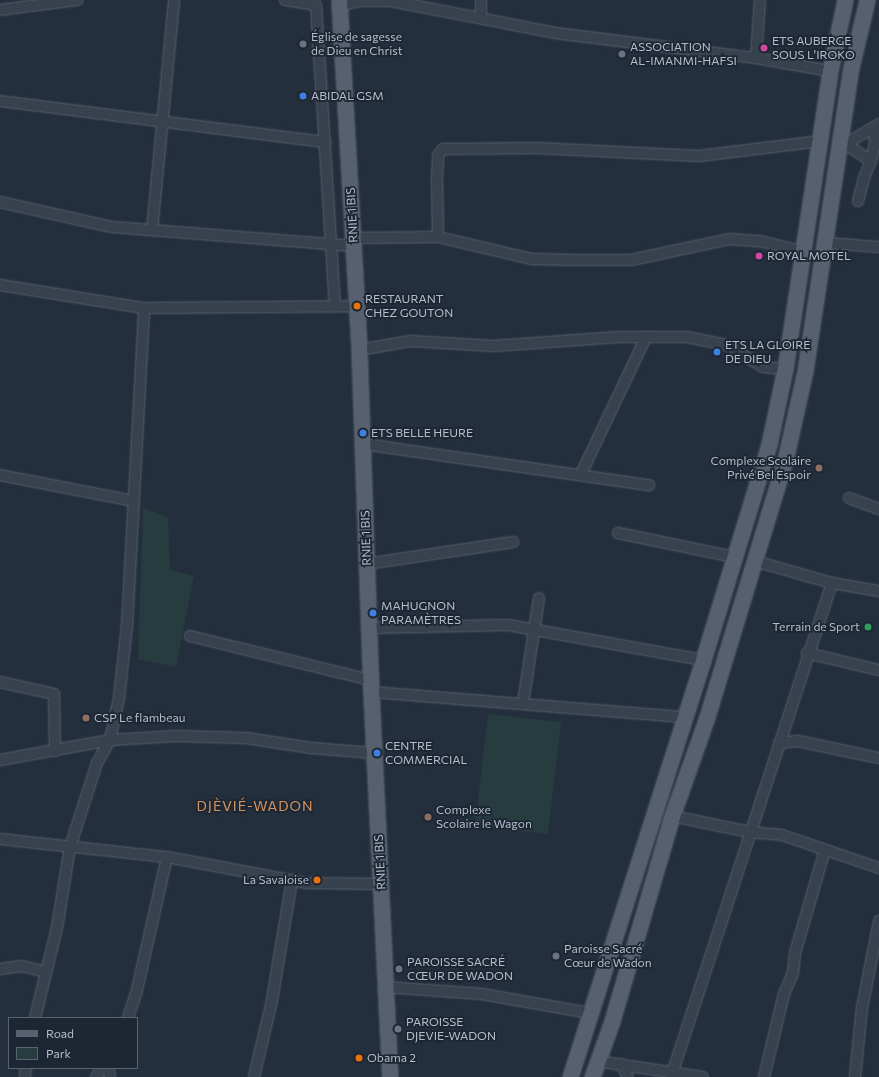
<!DOCTYPE html>
<meta charset="utf-8">
<style>
body{margin:0}
#map{position:relative;width:879px;height:1077px;overflow:hidden;background:#242f3e;font-family:Commissioner,sans-serif}
div>[style]{position:absolute}
.green>*{inset:0;background:#263c3f}
.roads{filter:drop-shadow(0 0 1px #565f6c) drop-shadow(0 0 1px #565f6c)}
.street>*{height:10px;margin:-5px;padding:0 5px;transform-origin:5px;border-radius:5px;background:#38414e}
.primary>*{height:15px;margin:-7.5px;padding:0 7.5px;transform-origin:7.5px;border-radius:7.5px;background:#56606e}
.dots>*{width:11px;height:11px;translate:-50% -50%;box-sizing:border-box;border:2px solid #1d2633;border-radius:50%}
span{translate:-50% -50%;white-space:nowrap;text-align:center;line-height:1.15;-webkit-text-stroke:3.5px #1d2633;paint-order:stroke}
.poi-label{font-size:12px;color:#b4bcc9}
.left{translate:0 -50%;text-align:left}
.right{translate:-100% -50%;text-align:right}
.street-label{font-size:12px;color:#b4bcc9}
.quarter-label{font-size:14px;color:#d59563;letter-spacing:1px}
.legend{position:absolute;left:8px;top:1017px;width:130px;height:52px;box-sizing:border-box;background:#1d2633;border:1px solid #59626f;margin:0;padding:5px 7px;list-style:none;font-size:12px;color:#b4bcc9}
.legend li{display:flex;align-items:center;gap:8px;height:20px}
.legend b{width:20px;border:1px solid #59626f}
</style>
<div id="map">
<div class="green">
<div style="clip-path:polygon(143px 508px,168px 517px,170px 570px,194px 576px,176px 667px,138px 659px)"></div>
<div style="clip-path:polygon(488px 714px,561px 722px,548px 834px,475px 826px)"></div>
</div>
<div class="roads">
<div class="street">
<div style="left:285px;top:0;width:31px;rotate:9deg"></div>
<div style="left:316px;top:5px;width:302px;rotate:86.4deg"></div>
<div style="left:481px;top:0;width:17px;rotate:90deg"></div>
<div style="left:339px;top:6px;width:21px;rotate:-14deg"></div>
<div style="left:359px;top:1px;width:32px"></div>
<div style="left:391px;top:1px;width:167px;rotate:11deg"></div>
<div style="left:555px;top:33px;width:203px;rotate:7.1deg"></div>
<div style="left:756px;top:58px;width:75px;rotate:10deg"></div>
<div style="left:0;top:10px;width:78px;rotate:-7.4deg"></div>
<div style="left:756px;top:58px;width:58px;rotate:-86.1deg"></div>
<div style="left:0;top:101px;width:328px;rotate:7.2deg"></div>
<div style="left:847px;top:145px;width:29px;rotate:34deg"></div>
<div style="left:839px;top:148px;width:47px;rotate:-31deg"></div>
<div style="left:858px;top:201px;width:24px;rotate:-75deg"></div>
<div style="left:864px;top:178px;width:18px;rotate:-68deg"></div>
<div style="left:871px;top:161px;width:17px;rotate:-77deg"></div>
<div style="left:875px;top:144px;width:15px;rotate:-94deg"></div>
<div style="left:0;top:202px;width:115px;rotate:12.6deg"></div>
<div style="left:112px;top:227px;width:243px;rotate:4.5deg"></div>
<div style="left:152px;top:230px;width:231px;rotate:-84.5deg"></div>
<div style="left:438px;top:237px;width:60px;rotate:-91deg"></div>
<div style="left:437px;top:177px;width:22px;rotate:-87deg"></div>
<div style="left:438px;top:155px;width:8px;rotate:-50deg"></div>
<div style="left:443px;top:149px;width:94px;rotate:-0.6deg"></div>
<div style="left:537px;top:148px;width:162px;rotate:2.8deg"></div>
<div style="left:699px;top:156px;width:123px;rotate:-7deg"></div>
<div style="left:354px;top:238px;width:84px;rotate:-0.7deg"></div>
<div style="left:438px;top:237px;width:97px;rotate:13.2deg"></div>
<div style="left:532px;top:259px;width:41px;rotate:1.4deg"></div>
<div style="left:573px;top:260px;width:58px"></div>
<div style="left:631px;top:260px;width:100px;rotate:-12.1deg"></div>
<div style="left:729px;top:239px;width:31px;rotate:4deg"></div>
<div style="left:760px;top:241px;width:45px;rotate:14deg"></div>
<div style="left:826px;top:243px;width:53px;rotate:4.3deg"></div>
<div style="left:0;top:285px;width:146px;rotate:9.1deg"></div>
<div style="left:144px;top:308px;width:212px;rotate:-0.5deg"></div>
<div style="left:359px;top:350px;width:52px;rotate:-10deg"></div>
<div style="left:410px;top:341px;width:84px;rotate:3.4deg"></div>
<div style="left:494px;top:346px;width:125px;rotate:-4.1deg"></div>
<div style="left:619px;top:337px;width:68px"></div>
<div style="left:687px;top:337px;width:41px;rotate:11.3deg"></div>
<div style="left:727px;top:345px;width:42px;rotate:31.4deg"></div>
<div style="left:763px;top:367px;width:22px;rotate:5deg"></div>
<div style="left:363px;top:444px;width:289px;rotate:8.2deg"></div>
<div style="left:581px;top:474px;width:152px;rotate:-64.6deg"></div>
<div style="left:0;top:475px;width:136px;rotate:11deg"></div>
<div style="left:849px;top:498px;width:32px;rotate:20deg"></div>
<div style="left:618px;top:533px;width:118px;rotate:11.7deg"></div>
<div style="left:366px;top:564px;width:149px;rotate:-8.5deg"></div>
<div style="left:832px;top:583px;width:48px;rotate:9.7deg"></div>
<div style="left:368px;top:628px;width:140px;rotate:-1.2deg"></div>
<div style="left:508px;top:625px;width:198px;rotate:10.2deg"></div>
<div style="left:190px;top:636px;width:185px;rotate:13.7deg"></div>
<div style="left:807px;top:653px;width:74px;rotate:13.3deg"></div>
<div style="left:0;top:682px;width:55px;rotate:12.5deg"></div>
<div style="left:54px;top:694px;width:57px;rotate:89deg"></div>
<div style="left:371px;top:692px;width:314px;rotate:4.6deg"></div>
<div style="left:523px;top:703px;width:106px;rotate:-81.3deg"></div>
<div style="left:779px;top:743px;width:19px;rotate:-6deg"></div>
<div style="left:798px;top:741px;width:83px;rotate:11.9deg"></div>
<div style="left:0;top:760px;width:112px;rotate:-10.3deg"></div>
<div style="left:110px;top:740px;width:66px;rotate:-3.5deg"></div>
<div style="left:176px;top:736px;width:70px;rotate:1.6deg"></div>
<div style="left:246px;top:738px;width:66px;rotate:8.7deg"></div>
<div style="left:311px;top:748px;width:63px;rotate:4.5deg"></div>
<div style="left:672px;top:816px;width:79px;rotate:11.7deg"></div>
<div style="left:749px;top:832px;width:33px;rotate:5deg"></div>
<div style="left:782px;top:835px;width:102px;rotate:18.8deg"></div>
<div style="left:0;top:839px;width:168px;rotate:6.2deg"></div>
<div style="left:167px;top:857px;width:141px;rotate:10.6deg"></div>
<div style="left:306px;top:883px;width:75px;rotate:0.8deg"></div>
<div style="left:0;top:969px;width:22px;rotate:-8deg"></div>
<div style="left:22px;top:966px;width:25px;rotate:14deg"></div>
<div style="left:385px;top:987px;width:97px;rotate:4.1deg"></div>
<div style="left:482px;top:994px;width:110px;rotate:10deg"></div>
<div style="left:35px;top:1018px;width:93px;rotate:-76.3deg"></div>
<div style="left:57px;top:928px;width:82px;rotate:-80.9deg"></div>
<div style="left:70px;top:847px;width:88px;rotate:-72.2deg"></div>
<div style="left:97px;top:763px;width:26px;rotate:-61deg"></div>
<div style="left:110px;top:740px;width:43px;rotate:-77.9deg"></div>
<div style="left:119px;top:698px;width:72px;rotate:-83.7deg"></div>
<div style="left:127px;top:626px;width:318px;rotate:-86.9deg"></div>
<div style="left:128px;top:1018px;width:29px;rotate:-72deg"></div>
<div style="left:137px;top:990px;width:136px;rotate:-77.3deg"></div>
<div style="left:596px;top:1061px;width:108px;rotate:8.5deg"></div>
<div style="left:621px;top:1064px;width:15px;rotate:62deg"></div>
<div style="left:108px;top:1068px;width:9px;rotate:77deg"></div>
<div style="left:25px;top:1077px;width:9px;rotate:-84deg"></div>
<div style="left:96px;top:1077px;width:11px;rotate:-56deg"></div>
<div style="left:254px;top:1077px;width:79px;rotate:-76.8deg"></div>
<div style="left:272px;top:1000px;width:122px;rotate:-80.5deg"></div>
<div style="left:671px;top:1077px;width:520px;rotate:-71.95deg"></div>
<div style="left:832px;top:583px;width:80px;rotate:-164.1deg"></div>
<div style="left:764px;top:1077px;width:85px;rotate:-76.5deg"></div>
<div style="left:784px;top:994px;width:23px;rotate:-67deg"></div>
<div style="left:793px;top:973px;width:20px;rotate:-84deg"></div>
<div style="left:795px;top:953px;width:107px;rotate:-73.8deg"></div>
<div style="left:855px;top:1077px;width:69px;rotate:-84.2deg"></div>
<div style="left:862px;top:1008px;width:89px;rotate:-78.9deg"></div>
</div>
<div class="primary">
<div style="left:339px;top:0;width:351px;rotate:86.7deg"></div>
<div style="left:359px;top:350px;width:342px;rotate:88deg"></div>
<div style="left:371px;top:692px;width:385px;rotate:87.2deg"></div>
<div style="left:570px;top:1077px;width:438px;rotate:-72.3deg"></div>
<div style="left:703px;top:660px;width:226px;rotate:-73deg"></div>
<div style="left:769px;top:444px;width:77px;rotate:-78deg"></div>
<div style="left:785px;top:369px;width:301px;rotate:-81.4deg"></div>
<div style="left:830px;top:71px;width:73px;rotate:-78.1deg"></div>
<div style="left:592px;top:1077px;width:59px;rotate:-70.3deg"></div>
<div style="left:612px;top:1021px;width:214px;rotate:-73.7deg"></div>
<div style="left:672px;top:816px;width:102px;rotate:-70.5deg"></div>
<div style="left:706px;top:720px;width:276px;rotate:-73.1deg"></div>
<div style="left:786px;top:456px;width:87px;rotate:-77.4deg"></div>
<div style="left:805px;top:371px;width:302px;rotate:-81.4deg"></div>
<div style="left:850px;top:72px;width:74px;rotate:-76.7deg"></div>
</div>
</div>
<div class="dots">
<div style="left:303px;top:44px;background:#6b7280"></div>
<div style="left:764px;top:48px;background:#d1479c"></div>
<div style="left:622px;top:54px;background:#6b7280"></div>
<div style="left:303px;top:96px;background:#3f7fe0"></div>
<div style="left:759px;top:256px;background:#d1479c"></div>
<div style="left:357px;top:306px;background:#e8710a"></div>
<div style="left:717px;top:352px;background:#3f7fe0"></div>
<div style="left:363px;top:433px;background:#3f7fe0"></div>
<div style="left:819px;top:468px;background:#8d6e63"></div>
<div style="left:373px;top:613px;background:#3f7fe0"></div>
<div style="left:868px;top:627px;background:#2e9e5b"></div>
<div style="left:86px;top:718px;background:#8d6e63"></div>
<div style="left:377px;top:753px;background:#3f7fe0"></div>
<div style="left:428px;top:817px;background:#8d6e63"></div>
<div style="left:317px;top:880px;background:#e8710a"></div>
<div style="left:556px;top:956px;background:#6b7280"></div>
<div style="left:399px;top:969px;background:#6b7280"></div>
<div style="left:398px;top:1029px;background:#6b7280"></div>
<div style="left:359px;top:1058px;background:#e8710a"></div>
</div>
<div class="poi-label">
<span class="left" style="left:311px;top:44px">Église de sagesse<br>de Dieu en Christ</span>
<span class="left" style="left:772px;top:48px">ETS AUBERGE<br>SOUS L'IROKO</span>
<span class="left" style="left:630px;top:54px">ASSOCIATION<br>AL-IMANMI-HAFSI</span>
<span class="left" style="left:311px;top:96px">ABIDAL GSM</span>
<span class="left" style="left:767px;top:256px">ROYAL MOTEL</span>
<span class="left" style="left:365px;top:306px">RESTAURANT<br>CHEZ GOUTON</span>
<span class="left" style="left:725px;top:352px">ETS LA GLOIRE<br>DE DIEU</span>
<span class="left" style="left:371px;top:433px">ETS BELLE HEURE</span>
<span class="right" style="left:811px;top:468px">Complexe Scolaire<br>Privé Bel Espoir</span>
<span class="left" style="left:381px;top:613px">MAHUGNON<br>PARAMÈTRES</span>
<span class="right" style="left:860px;top:627px">Terrain de Sport</span>
<span class="left" style="left:94px;top:718px">CSP Le flambeau</span>
<span class="left" style="left:385px;top:753px">CENTRE<br>COMMERCIAL</span>
<span class="left" style="left:436px;top:817px">Complexe<br>Scolaire le Wagon</span>
<span class="right" style="left:309px;top:880px">La Savaloise</span>
<span class="left" style="left:564px;top:956px">Paroisse Sacré<br>Cœur de Wadon</span>
<span class="left" style="left:407px;top:969px">PAROISSE SACRÉ<br>CŒUR DE WADON</span>
<span class="left" style="left:406px;top:1029px">PAROISSE<br>DJEVIE-WADON</span>
<span class="left" style="left:367px;top:1058px">Obama 2</span>
</div>
<div class="street-label">
<span style="left:352px;top:215px;rotate:-93deg">RNIE 1 BIS</span>
<span style="left:366px;top:538px;rotate:-92deg">RNIE 1 BIS</span>
<span style="left:380px;top:862px;rotate:-93deg">RNIE 1 BIS</span>
</div>
<div class="quarter-label">
<span style="left:255px;top:806px">DJÈVIÉ-WADON</span>
</div>
<ul class="legend">
<li><b style="height:5px;background:#56606e"></b>Road</li>
<li><b style="height:11px;background:#263c3f"></b>Park</li>
</ul>
</div>
